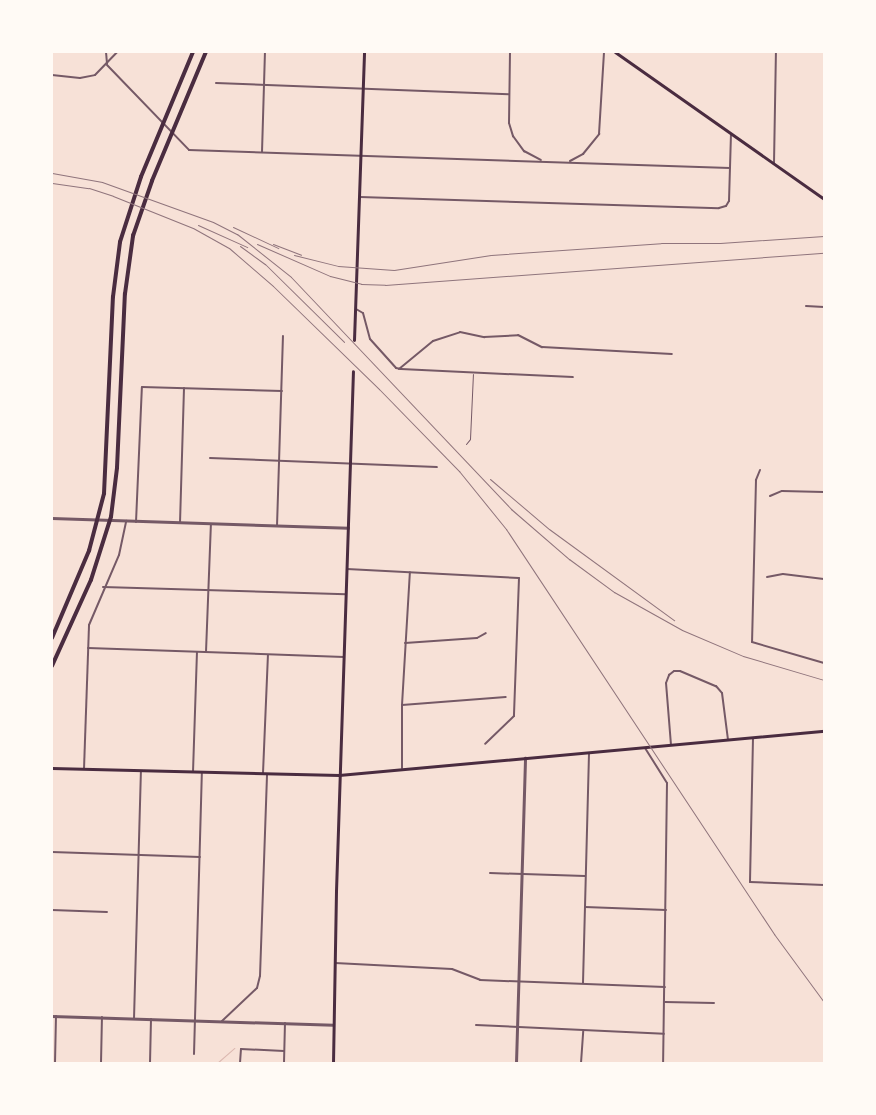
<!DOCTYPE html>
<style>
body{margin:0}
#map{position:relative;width:876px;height:1115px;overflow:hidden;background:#f7e1d7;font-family:"Work Sans",sans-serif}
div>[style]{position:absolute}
.stream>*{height:1px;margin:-0.5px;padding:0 0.5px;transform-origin:0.5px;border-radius:0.5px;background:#dcb8b0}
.service>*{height:1px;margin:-0.5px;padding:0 0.5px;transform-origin:0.5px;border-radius:0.5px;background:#755966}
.minor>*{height:2px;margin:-1px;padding:0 1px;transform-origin:1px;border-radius:1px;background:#755966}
.tertiary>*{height:2.5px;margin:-1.25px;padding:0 1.25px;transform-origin:1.25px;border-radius:1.25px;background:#755966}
.secondary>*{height:2.5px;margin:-1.25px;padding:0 1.25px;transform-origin:1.25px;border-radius:1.25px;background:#4a2c40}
.primary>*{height:3px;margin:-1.5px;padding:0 1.5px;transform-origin:1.5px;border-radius:1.5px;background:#4a2c40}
.motorway>*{height:3.5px;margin:-1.75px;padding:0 1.75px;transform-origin:1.75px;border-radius:1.75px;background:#4a2c40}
.rail>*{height:1px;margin:-0.5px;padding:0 0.5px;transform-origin:0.5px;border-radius:0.5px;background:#8f747c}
span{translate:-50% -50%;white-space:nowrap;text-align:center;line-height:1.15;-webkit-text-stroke:4px #fffaf5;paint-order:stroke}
.frame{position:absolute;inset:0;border:53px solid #fffaf5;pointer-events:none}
</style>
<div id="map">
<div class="stream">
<div style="left:217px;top:1063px;width:23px;rotate:-41deg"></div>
</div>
<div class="service">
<div style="left:466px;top:444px;width:6px;rotate:-51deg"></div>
<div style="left:470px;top:439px;width:65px;rotate:-87.4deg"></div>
</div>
<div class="minor">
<div style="left:106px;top:52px;width:12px;rotate:85deg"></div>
<div style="left:510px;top:52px;width:71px;rotate:90.8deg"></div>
<div style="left:509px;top:123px;width:14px;rotate:73deg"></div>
<div style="left:513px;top:136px;width:19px;rotate:54deg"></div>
<div style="left:524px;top:151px;width:19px;rotate:28deg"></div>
<div style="left:107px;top:65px;width:118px;rotate:46deg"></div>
<div style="left:189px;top:150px;width:541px;rotate:1.91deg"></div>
<div style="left:52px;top:75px;width:28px;rotate:6deg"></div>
<div style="left:80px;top:78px;width:15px;rotate:-11deg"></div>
<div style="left:95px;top:75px;width:32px;rotate:-46deg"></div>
<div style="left:216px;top:83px;width:293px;rotate:2.2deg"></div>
<div style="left:262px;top:152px;width:100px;rotate:-88.3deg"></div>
<div style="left:570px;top:161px;width:15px;rotate:-28deg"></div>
<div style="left:583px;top:154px;width:26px;rotate:-51deg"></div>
<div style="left:599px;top:134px;width:82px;rotate:-86.5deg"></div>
<div style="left:774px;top:163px;width:111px;rotate:-89deg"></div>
<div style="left:360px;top:197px;width:359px;rotate:1.8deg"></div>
<div style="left:719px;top:208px;width:7px;rotate:-16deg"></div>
<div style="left:726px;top:206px;width:6px;rotate:-59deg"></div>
<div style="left:729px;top:201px;width:66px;rotate:-88.3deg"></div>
<div style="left:806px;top:306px;width:18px;rotate:3deg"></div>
<div style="left:356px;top:309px;width:8px;rotate:30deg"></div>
<div style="left:363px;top:313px;width:27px;rotate:75deg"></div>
<div style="left:370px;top:339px;width:39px;rotate:48deg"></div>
<div style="left:396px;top:368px;width:5px;rotate:11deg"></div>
<div style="left:401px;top:369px;width:172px;rotate:2.7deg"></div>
<div style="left:399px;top:369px;width:44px;rotate:-39.5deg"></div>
<div style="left:433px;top:341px;width:28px;rotate:-18deg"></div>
<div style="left:460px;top:332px;width:25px;rotate:12deg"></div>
<div style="left:484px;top:337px;width:34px;rotate:-3deg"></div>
<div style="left:518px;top:335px;width:27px;rotate:27deg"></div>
<div style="left:542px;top:347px;width:130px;rotate:3.1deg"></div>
<div style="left:210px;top:458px;width:227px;rotate:2.3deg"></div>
<div style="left:760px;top:470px;width:11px;rotate:112deg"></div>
<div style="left:756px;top:480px;width:162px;rotate:91.4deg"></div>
<div style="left:752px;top:642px;width:75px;rotate:16.3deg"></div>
<div style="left:770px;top:496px;width:13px;rotate:-23deg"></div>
<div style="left:782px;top:491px;width:42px;rotate:1.4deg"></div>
<div style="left:136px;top:522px;width:135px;rotate:-87.5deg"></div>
<div style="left:142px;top:387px;width:140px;rotate:1.6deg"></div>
<div style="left:180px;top:523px;width:135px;rotate:-88.3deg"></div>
<div style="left:277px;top:526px;width:190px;rotate:-88.2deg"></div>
<div style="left:347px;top:569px;width:172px;rotate:3deg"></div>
<div style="left:519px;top:578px;width:138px;rotate:92.1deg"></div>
<div style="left:514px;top:716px;width:40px;rotate:136deg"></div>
<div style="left:767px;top:577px;width:16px;rotate:-11deg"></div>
<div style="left:783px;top:574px;width:41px;rotate:7deg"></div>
<div style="left:103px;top:587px;width:243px;rotate:1.7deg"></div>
<div style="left:405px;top:643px;width:72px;rotate:-4deg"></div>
<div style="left:477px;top:638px;width:10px;rotate:-29deg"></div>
<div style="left:88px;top:648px;width:256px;rotate:2deg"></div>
<div style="left:206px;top:652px;width:128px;rotate:-87.8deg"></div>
<div style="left:402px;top:705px;width:104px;rotate:-4.4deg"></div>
<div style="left:753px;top:738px;width:144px;rotate:91.2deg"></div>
<div style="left:750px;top:882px;width:74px;rotate:2.3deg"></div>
<div style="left:671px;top:745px;width:62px;rotate:-94.6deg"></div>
<div style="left:666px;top:683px;width:9px;rotate:-69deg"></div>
<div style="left:669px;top:675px;width:6px;rotate:-39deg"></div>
<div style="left:674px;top:671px;width:6px"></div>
<div style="left:680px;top:671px;width:39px;rotate:23deg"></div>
<div style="left:716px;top:686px;width:9px;rotate:49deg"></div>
<div style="left:722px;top:693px;width:47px;rotate:82.7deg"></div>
<div style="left:645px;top:748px;width:41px;rotate:57.8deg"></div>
<div style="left:667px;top:783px;width:280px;rotate:90.8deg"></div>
<div style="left:402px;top:768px;width:63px;rotate:-90deg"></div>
<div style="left:402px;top:705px;width:133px;rotate:-86.6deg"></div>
<div style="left:84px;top:769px;width:144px;rotate:-88deg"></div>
<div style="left:89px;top:625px;width:76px;rotate:-66.8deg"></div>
<div style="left:119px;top:555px;width:35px;rotate:-78deg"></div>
<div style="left:193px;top:772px;width:120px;rotate:-88.1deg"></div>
<div style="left:263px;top:773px;width:118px;rotate:-87.6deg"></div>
<div style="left:52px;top:852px;width:148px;rotate:1.9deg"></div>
<div style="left:490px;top:873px;width:95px;rotate:1.8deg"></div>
<div style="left:585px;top:907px;width:81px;rotate:2.1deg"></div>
<div style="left:52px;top:910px;width:55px;rotate:2.1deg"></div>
<div style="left:335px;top:963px;width:117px;rotate:2.9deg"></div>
<div style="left:452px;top:969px;width:30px;rotate:21deg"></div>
<div style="left:480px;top:980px;width:185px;rotate:2.2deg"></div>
<div style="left:583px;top:983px;width:230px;rotate:-88.5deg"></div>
<div style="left:665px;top:1002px;width:49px;rotate:1.2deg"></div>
<div style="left:134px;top:1019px;width:248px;rotate:-88.4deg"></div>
<div style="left:222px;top:1021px;width:48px;rotate:-43.3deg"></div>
<div style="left:257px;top:988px;width:12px;rotate:-76deg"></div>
<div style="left:260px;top:976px;width:202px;rotate:-88deg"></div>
<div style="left:476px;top:1025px;width:188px;rotate:2.7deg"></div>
<div style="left:194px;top:1054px;width:281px;rotate:-88.4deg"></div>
<div style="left:55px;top:1063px;width:47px;rotate:-88.8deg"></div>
<div style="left:101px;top:1063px;width:46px;rotate:-88.8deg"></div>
<div style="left:150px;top:1063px;width:44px;rotate:-88.7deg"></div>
<div style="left:240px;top:1063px;width:14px;rotate:-86deg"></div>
<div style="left:241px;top:1049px;width:43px;rotate:2.7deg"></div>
<div style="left:284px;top:1063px;width:40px;rotate:-88.6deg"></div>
<div style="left:581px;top:1063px;width:32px;rotate:-86deg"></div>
</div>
<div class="tertiary">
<div style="left:52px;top:518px;width:296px;rotate:1.9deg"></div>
<div style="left:52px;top:1016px;width:281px;rotate:1.8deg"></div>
<div style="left:516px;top:1063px;width:305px;rotate:-88.3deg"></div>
</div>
<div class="secondary">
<div style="left:52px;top:768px;width:287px;rotate:1.4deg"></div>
<div style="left:339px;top:775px;width:487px;rotate:-5.2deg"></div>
</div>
<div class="primary">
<div style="left:615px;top:52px;width:256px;rotate:35.1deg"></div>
<div style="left:354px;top:340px;width:288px;rotate:-88deg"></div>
<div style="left:333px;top:1063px;width:172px;rotate:-89deg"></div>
<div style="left:336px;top:891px;width:520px;rotate:-88.13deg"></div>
</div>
<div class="motorway">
<div style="left:52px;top:638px;width:95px;rotate:-67deg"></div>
<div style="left:89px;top:551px;width:59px;rotate:-75.3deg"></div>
<div style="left:104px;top:494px;width:197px;rotate:-87.4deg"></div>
<div style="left:113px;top:297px;width:55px;rotate:-82.7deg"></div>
<div style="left:120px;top:242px;width:68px;rotate:-72.1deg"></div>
<div style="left:141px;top:177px;width:135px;rotate:-67.4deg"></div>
<div style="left:52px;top:666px;width:94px;rotate:-65.6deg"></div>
<div style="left:91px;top:580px;width:66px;rotate:-72.4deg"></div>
<div style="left:111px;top:517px;width:49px;rotate:-83deg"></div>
<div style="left:117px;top:468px;width:174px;rotate:-87.4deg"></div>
<div style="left:125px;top:294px;width:59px;rotate:-82.1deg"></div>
<div style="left:133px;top:236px;width:58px;rotate:-70.9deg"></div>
<div style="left:152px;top:181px;width:140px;rotate:-67.3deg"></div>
</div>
<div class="rail">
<div style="left:52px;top:173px;width:51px;rotate:10.2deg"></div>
<div style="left:102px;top:182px;width:118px;rotate:19.8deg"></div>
<div style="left:213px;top:222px;width:27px;rotate:27deg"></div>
<div style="left:237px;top:234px;width:69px;rotate:38.5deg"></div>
<div style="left:291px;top:277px;width:320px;rotate:46.5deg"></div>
<div style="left:511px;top:509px;width:77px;rotate:40.8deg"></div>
<div style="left:569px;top:559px;width:56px;rotate:36.3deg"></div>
<div style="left:614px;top:592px;width:78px;rotate:29.2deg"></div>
<div style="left:682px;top:630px;width:66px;rotate:23.1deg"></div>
<div style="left:743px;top:656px;width:84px;rotate:16.5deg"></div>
<div style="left:52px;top:183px;width:37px;rotate:8deg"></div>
<div style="left:89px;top:188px;width:25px;rotate:18deg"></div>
<div style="left:113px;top:196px;width:86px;rotate:21.8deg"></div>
<div style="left:193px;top:228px;width:41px;rotate:29.1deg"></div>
<div style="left:229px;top:248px;width:58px;rotate:40.8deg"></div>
<div style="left:273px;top:286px;width:148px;rotate:44.2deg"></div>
<div style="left:379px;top:389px;width:115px;rotate:45.7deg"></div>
<div style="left:459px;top:471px;width:75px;rotate:51deg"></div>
<div style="left:506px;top:529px;width:486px;rotate:56.5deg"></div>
<div style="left:774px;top:934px;width:84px;rotate:53.7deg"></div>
<div style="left:198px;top:225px;width:54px;rotate:24.2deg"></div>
<div style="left:233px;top:227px;width:50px;rotate:25deg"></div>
<div style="left:257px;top:244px;width:80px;rotate:23.7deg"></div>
<div style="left:330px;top:276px;width:32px;rotate:14deg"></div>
<div style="left:361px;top:284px;width:24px;rotate:2deg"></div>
<div style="left:385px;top:285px;width:440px;rotate:-4.2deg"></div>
<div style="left:273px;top:244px;width:30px;rotate:21deg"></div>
<div style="left:240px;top:246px;width:31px;rotate:36deg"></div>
<div style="left:265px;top:264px;width:111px;rotate:44.6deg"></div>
<div style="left:294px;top:255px;width:45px;rotate:14deg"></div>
<div style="left:338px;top:266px;width:56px;rotate:4.1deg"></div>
<div style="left:394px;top:270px;width:98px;rotate:-8.8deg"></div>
<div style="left:491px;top:255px;width:170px;rotate:-4deg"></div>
<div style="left:661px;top:243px;width:59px"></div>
<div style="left:720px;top:243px;width:104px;rotate:-3.9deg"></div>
<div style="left:490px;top:479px;width:77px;rotate:40.3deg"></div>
<div style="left:549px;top:529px;width:155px;rotate:36.1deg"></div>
</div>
<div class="frame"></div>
</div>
